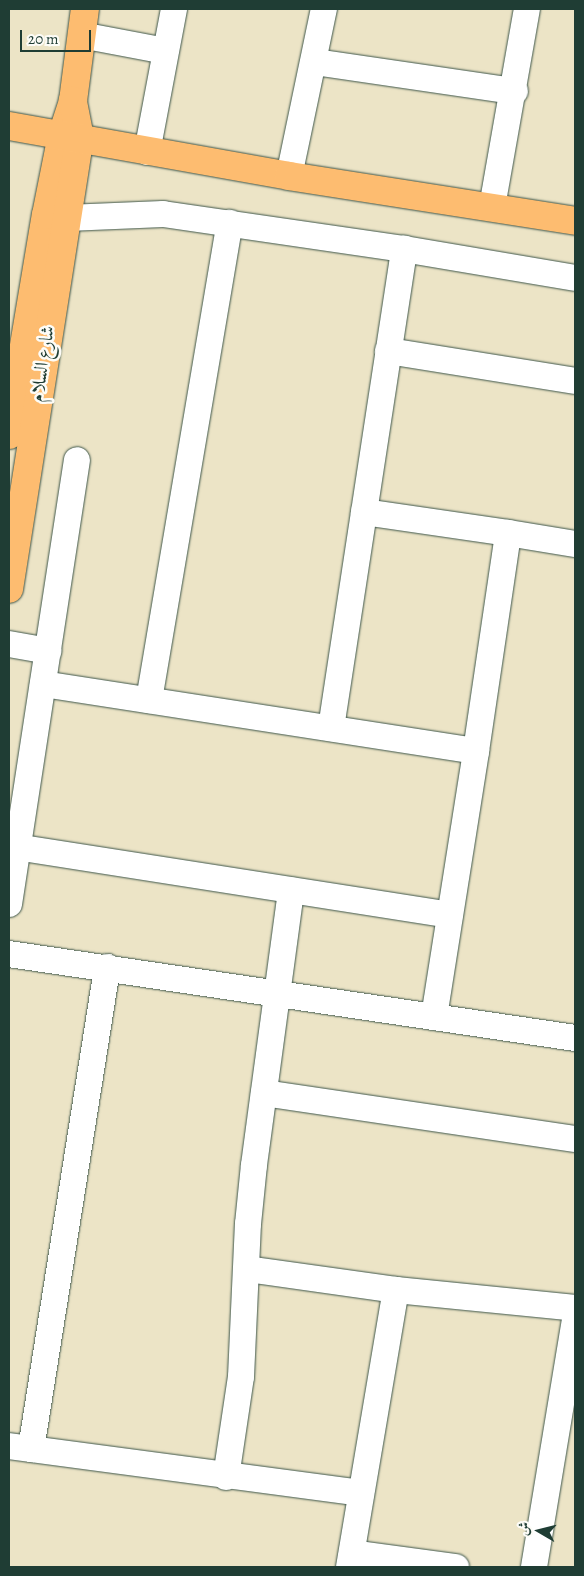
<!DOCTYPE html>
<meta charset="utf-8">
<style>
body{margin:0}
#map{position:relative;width:584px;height:1576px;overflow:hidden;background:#ece4c6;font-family:Alegreya,Amiri,serif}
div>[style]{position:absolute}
.roads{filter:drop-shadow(0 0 1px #3e564a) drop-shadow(0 0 1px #3e564a)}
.minor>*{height:26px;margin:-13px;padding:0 13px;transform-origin:13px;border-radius:13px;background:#fff}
.major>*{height:28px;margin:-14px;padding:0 14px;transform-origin:14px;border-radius:14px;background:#fdbc70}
.highway>*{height:28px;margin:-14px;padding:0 14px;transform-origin:14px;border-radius:14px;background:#fdbc70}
span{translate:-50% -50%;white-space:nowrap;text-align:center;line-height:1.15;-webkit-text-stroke:5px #fdfcf7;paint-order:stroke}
.street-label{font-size:19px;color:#1f3d34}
.frame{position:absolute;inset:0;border:10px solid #1f3d34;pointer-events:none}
.north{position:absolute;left:514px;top:1506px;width:50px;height:50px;-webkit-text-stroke:4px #fdfcf7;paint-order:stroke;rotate:278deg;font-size:14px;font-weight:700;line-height:20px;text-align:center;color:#1f3d34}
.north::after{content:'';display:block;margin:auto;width:18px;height:22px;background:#1f3d34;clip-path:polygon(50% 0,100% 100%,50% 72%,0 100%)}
.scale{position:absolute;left:20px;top:30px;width:71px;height:22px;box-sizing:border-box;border:2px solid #1f3d34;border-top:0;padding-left:6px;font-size:15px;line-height:18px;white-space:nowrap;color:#1f3d34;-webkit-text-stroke:4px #fdfcf7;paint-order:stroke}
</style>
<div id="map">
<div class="roads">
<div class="minor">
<div style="left:81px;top:35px;width:86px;rotate:10.7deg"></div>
<div style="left:315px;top:62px;width:202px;rotate:8.3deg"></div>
<div style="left:147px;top:152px;width:146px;rotate:-79.3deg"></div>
<div style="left:289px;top:176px;width:171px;rotate:-78.2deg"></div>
<div style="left:492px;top:207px;width:201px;rotate:-80deg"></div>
<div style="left:47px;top:215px;width:20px;rotate:9deg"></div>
<div style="left:67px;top:218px;width:96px;rotate:-2.4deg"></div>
<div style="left:163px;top:214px;width:244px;rotate:8.3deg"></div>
<div style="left:404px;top:249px;width:173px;rotate:9.6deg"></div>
<div style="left:388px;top:351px;width:189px;rotate:9.1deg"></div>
<div style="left:364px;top:512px;width:146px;rotate:8.3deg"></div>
<div style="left:9px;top:644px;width:40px;rotate:10deg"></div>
<div style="left:43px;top:684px;width:438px;rotate:8.8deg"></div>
<div style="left:476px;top:751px;width:220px;rotate:-81.6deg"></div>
<div style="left:508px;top:533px;width:68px;rotate:9.3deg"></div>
<div style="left:149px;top:700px;width:484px;rotate:-80.4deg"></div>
<div style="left:331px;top:728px;width:485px;rotate:-81.3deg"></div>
<div style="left:16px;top:847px;width:439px;rotate:8.9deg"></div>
<div style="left:9px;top:904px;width:449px;rotate:-81.3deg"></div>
<div style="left:9px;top:954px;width:572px;rotate:8.44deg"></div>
<div style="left:434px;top:1017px;width:269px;rotate:-81deg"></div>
<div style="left:264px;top:1093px;width:314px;rotate:8.4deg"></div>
<div style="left:247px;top:1269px;width:150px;rotate:8deg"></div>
<div style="left:396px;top:1290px;width:180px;rotate:5.7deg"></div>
<div style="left:9px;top:1446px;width:355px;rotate:7.6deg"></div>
<div style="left:31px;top:1449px;width:488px;rotate:-81deg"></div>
<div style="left:226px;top:1477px;width:101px;rotate:-81.5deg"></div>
<div style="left:241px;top:1377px;width:153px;rotate:-87.4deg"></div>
<div style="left:248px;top:1224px;width:59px;rotate:-84.2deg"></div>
<div style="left:254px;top:1165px;width:277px;rotate:-82.3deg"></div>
<div style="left:352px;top:1553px;width:105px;rotate:7.7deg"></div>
<div style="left:349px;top:1567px;width:281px;rotate:-80.4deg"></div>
<div style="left:534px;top:1567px;width:251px;rotate:-80.6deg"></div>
</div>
<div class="major">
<div style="left:9px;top:435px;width:223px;rotate:-80.5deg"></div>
<div style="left:46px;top:215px;width:82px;rotate:-78.7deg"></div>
<div style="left:62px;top:135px;width:36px;rotate:-72deg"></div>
<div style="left:73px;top:101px;width:93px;rotate:-82.6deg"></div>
<div style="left:9px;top:589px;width:457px;rotate:-81.1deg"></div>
<div style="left:80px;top:138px;width:38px;rotate:-101deg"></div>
</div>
<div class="highway">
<div style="left:9px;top:126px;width:284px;rotate:10.1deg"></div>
<div style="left:289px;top:176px;width:290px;rotate:8.9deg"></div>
</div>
</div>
<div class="street-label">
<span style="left:43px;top:364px;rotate:-81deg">شارع السلام</span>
</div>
<div class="frame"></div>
<div class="north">ش</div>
<div class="scale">20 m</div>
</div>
